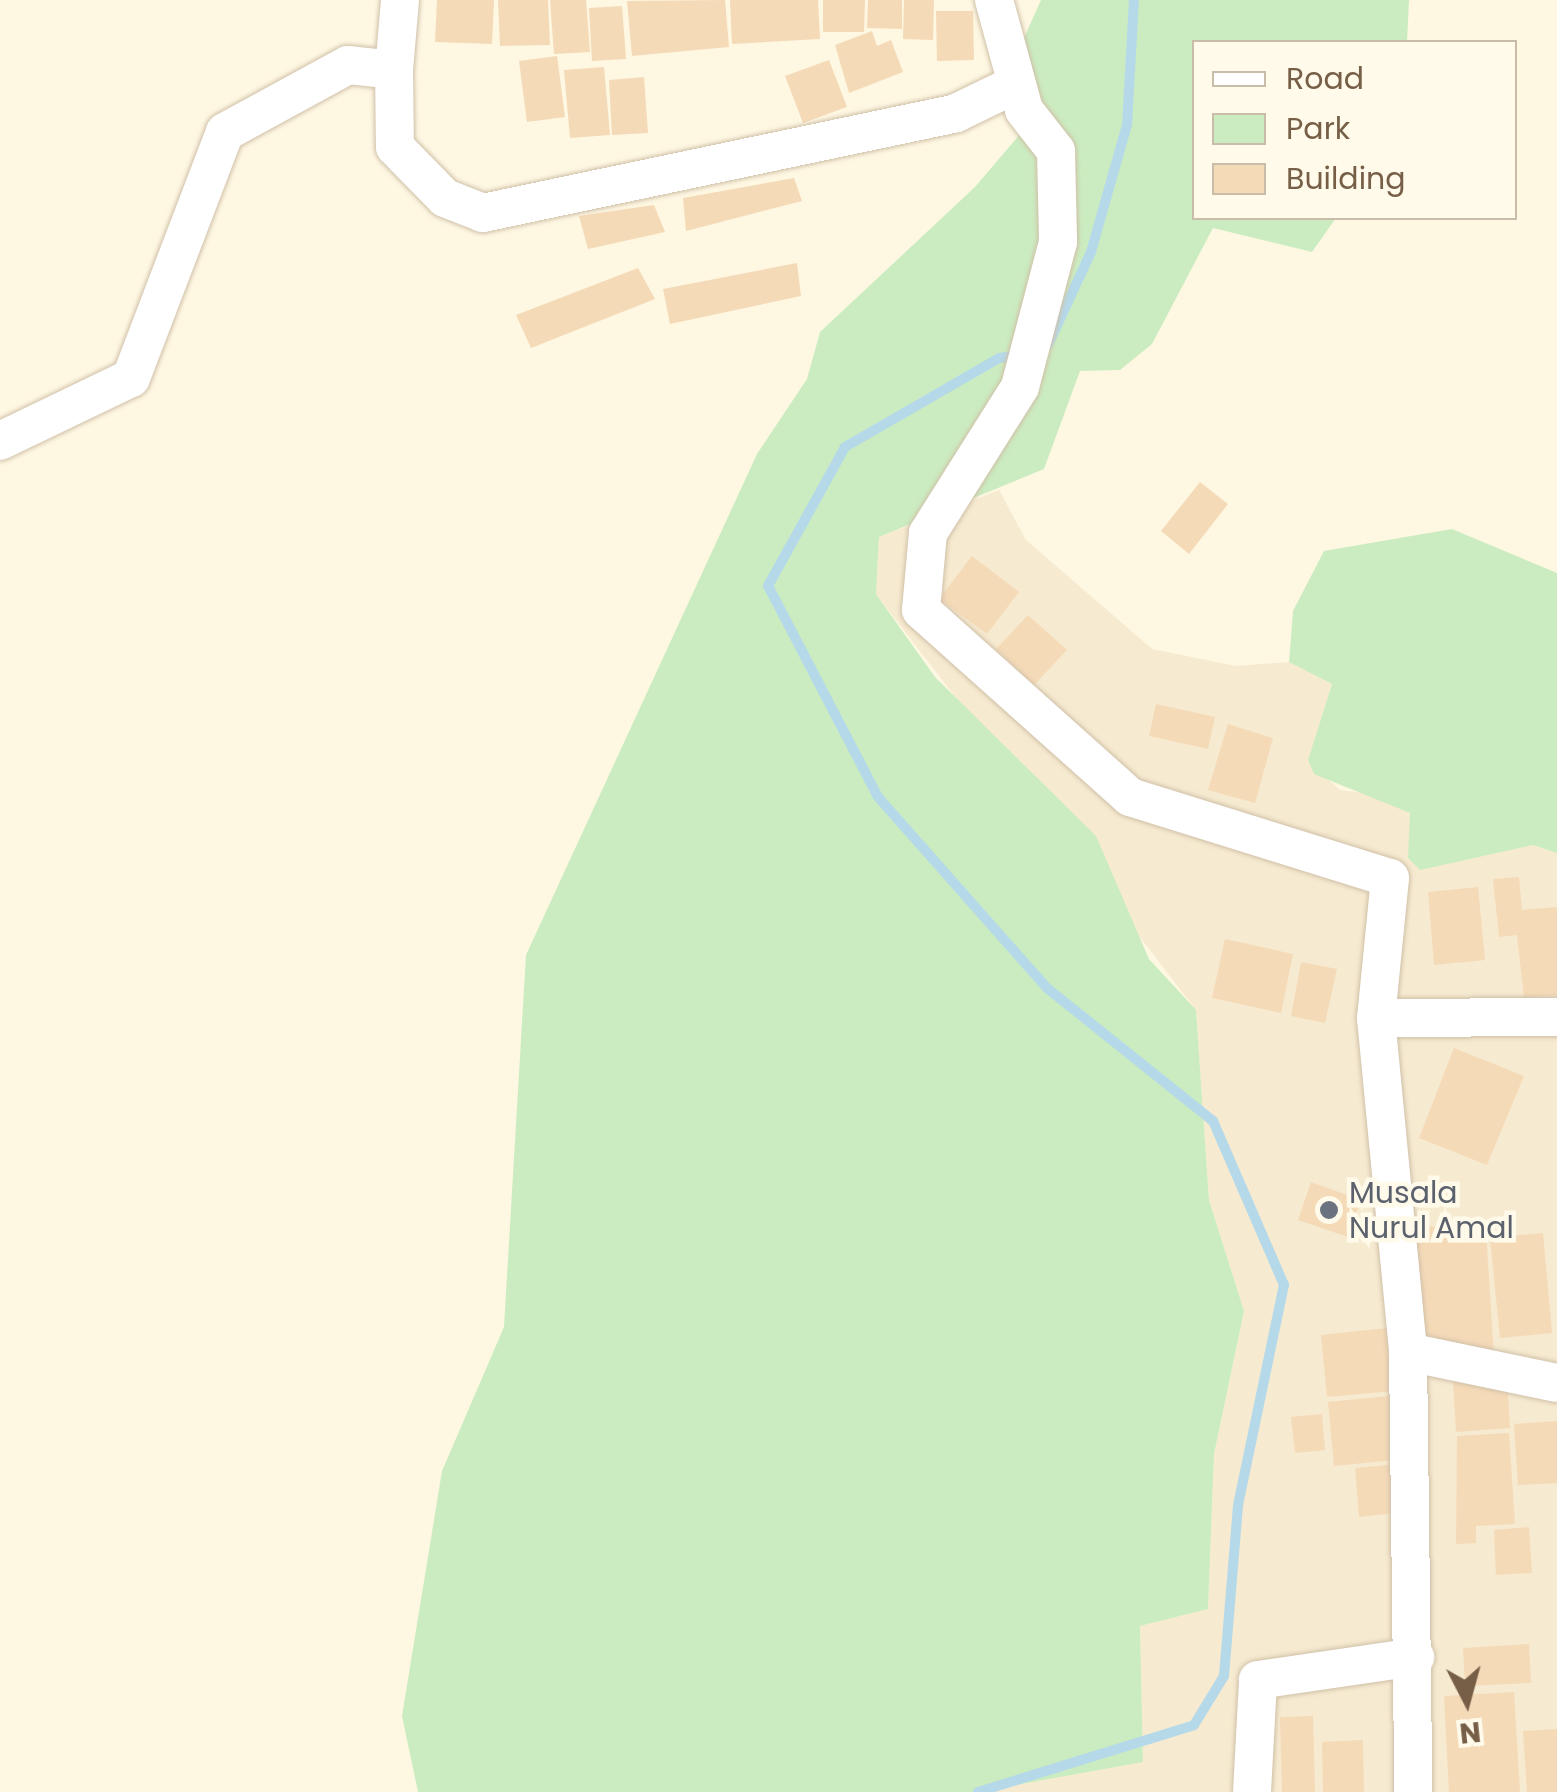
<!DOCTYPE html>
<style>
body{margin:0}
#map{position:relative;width:1557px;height:1792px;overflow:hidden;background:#fef7e2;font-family:Poppins,sans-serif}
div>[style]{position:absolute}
.residential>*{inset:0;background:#f6ead0}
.green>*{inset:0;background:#cbecc0}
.stream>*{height:10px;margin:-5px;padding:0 5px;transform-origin:5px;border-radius:5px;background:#b5d9e9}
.building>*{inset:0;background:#f5dab8}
.roads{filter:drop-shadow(0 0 2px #d0c0a8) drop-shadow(0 0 2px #d0c0a8)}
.street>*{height:38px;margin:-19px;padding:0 19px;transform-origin:19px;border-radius:19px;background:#fff}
.dots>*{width:28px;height:28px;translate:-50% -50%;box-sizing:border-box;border:5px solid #fffaea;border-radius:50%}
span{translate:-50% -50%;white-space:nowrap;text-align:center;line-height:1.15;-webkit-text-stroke:9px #fffaea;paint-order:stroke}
.worship-label{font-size:30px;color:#5b616d}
.left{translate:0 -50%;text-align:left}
.legend{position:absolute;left:1192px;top:40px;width:325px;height:180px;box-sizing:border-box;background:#fffaea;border:2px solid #c9bca9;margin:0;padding:12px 18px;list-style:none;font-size:30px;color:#775f47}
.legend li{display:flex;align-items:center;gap:20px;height:50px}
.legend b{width:50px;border:2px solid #c9bca9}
.north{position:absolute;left:1417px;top:1652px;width:100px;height:100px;-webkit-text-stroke:8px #fffaea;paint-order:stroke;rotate:174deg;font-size:28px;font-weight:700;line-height:40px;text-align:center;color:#775f47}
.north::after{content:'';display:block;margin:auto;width:35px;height:45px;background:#775f47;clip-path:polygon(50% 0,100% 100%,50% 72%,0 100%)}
</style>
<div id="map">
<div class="residential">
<div style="clip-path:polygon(999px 490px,1026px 540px,1152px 649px,1236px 666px,1289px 662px,1332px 684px,1308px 761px,1340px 790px,1383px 795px,1411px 814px,1408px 857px,1533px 845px,1557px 853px,1557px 1792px,978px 1792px,1143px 1762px,1140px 1626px,1208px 1609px,1214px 1454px,1244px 1311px,1209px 1200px,1196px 1010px,876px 594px,879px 537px)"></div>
</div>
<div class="green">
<div style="clip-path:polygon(1041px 0,1409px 0,1407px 42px,1194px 42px,1194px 218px,1336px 218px,1312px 252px,1213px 228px,1152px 344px,1120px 370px,1080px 371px,1044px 469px,879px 537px,876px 594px,935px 677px,1096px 836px,1149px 959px,1196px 1010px,1209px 1200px,1244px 1311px,1214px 1454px,1208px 1609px,1140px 1626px,1143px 1762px,978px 1792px,418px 1792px,402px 1716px,442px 1471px,504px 1327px,526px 955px,757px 454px,807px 379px,820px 332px,975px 187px,1038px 113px,1019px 49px)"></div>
<div style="clip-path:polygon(1452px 529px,1557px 573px,1557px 853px,1533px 845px,1420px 870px,1408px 858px,1410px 813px,1314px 774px,1308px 760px,1332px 684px,1289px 662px,1293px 611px,1324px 551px)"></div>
</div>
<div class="stream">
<div style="left:1048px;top:345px;width:102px;rotate:-65.2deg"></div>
<div style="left:1091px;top:252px;width:132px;rotate:-74.2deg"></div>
<div style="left:1127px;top:125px;width:125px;rotate:-86.8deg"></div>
<div style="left:978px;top:1792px;width:226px;rotate:-17.2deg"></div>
<div style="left:1194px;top:1725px;width:57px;rotate:-58.5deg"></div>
<div style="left:1224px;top:1676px;width:172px;rotate:-85.3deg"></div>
<div style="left:1238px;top:1505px;width:225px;rotate:-78.2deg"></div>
<div style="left:1284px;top:1285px;width:179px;rotate:-113.4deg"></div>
<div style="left:1213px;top:1121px;width:213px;rotate:-141.3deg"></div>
<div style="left:1047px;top:988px;width:255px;rotate:-131.5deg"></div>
<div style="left:878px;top:797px;width:238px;rotate:-117.5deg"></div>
<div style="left:768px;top:586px;width:159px;rotate:-61deg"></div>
<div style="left:845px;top:447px;width:178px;rotate:-30deg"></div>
<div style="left:999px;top:358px;width:22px;rotate:-8deg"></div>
</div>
<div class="building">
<div style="clip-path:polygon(437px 0,494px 0,492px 44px,435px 42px)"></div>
<div style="clip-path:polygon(498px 0,548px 0,550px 45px,500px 46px)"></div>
<div style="clip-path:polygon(550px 0,586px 0,590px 52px,554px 54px)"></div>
<div style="clip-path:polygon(725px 0,729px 47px,632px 56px,627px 1px)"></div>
<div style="clip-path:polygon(730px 0,818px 0,820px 39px,732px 44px)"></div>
<div style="clip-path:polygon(823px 0,865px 0,864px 32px,823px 32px)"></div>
<div style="clip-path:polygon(868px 0,902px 0,902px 29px,867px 28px)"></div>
<div style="clip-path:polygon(904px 0,934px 0,933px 40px,903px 39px)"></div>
<div style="clip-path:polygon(622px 6px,626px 59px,592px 61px,589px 8px)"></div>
<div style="clip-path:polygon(936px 11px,973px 11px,974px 60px,937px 61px)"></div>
<div style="clip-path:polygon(872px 31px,877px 46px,891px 40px,903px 72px,849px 93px,835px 45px)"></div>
<div style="clip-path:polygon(557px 56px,565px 117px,527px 122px,519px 61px)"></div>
<div style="clip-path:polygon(829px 60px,847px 107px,803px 123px,785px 76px)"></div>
<div style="clip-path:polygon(604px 67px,610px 135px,570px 138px,564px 70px)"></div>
<div style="clip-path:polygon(644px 77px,648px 133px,612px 135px,609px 80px)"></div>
<div style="clip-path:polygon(794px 178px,802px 201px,686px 231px,683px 198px)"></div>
<div style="clip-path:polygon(654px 205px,665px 232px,588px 249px,579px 216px)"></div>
<div style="clip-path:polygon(797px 263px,801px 296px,670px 324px,663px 289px)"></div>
<div style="clip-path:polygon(638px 268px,655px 299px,531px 348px,516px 315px)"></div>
<div style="clip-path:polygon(1200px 482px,1228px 504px,1189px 554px,1161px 531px)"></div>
<div style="clip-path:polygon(972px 556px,1019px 592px,987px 634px,939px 599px)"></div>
<div style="clip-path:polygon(1028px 615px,1067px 650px,1034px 685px,996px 649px)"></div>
<div style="clip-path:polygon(1156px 704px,1215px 717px,1208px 749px,1149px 736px)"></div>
<div style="clip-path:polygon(1228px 724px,1273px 738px,1255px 803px,1208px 790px)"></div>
<div style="clip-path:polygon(1519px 877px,1522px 910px,1557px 907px,1557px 995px,1524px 998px,1517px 935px,1499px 937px,1493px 879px)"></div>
<div style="clip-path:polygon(1478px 887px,1485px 960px,1434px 965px,1428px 892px)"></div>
<div style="clip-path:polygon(1225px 939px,1293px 954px,1281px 1013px,1212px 998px)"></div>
<div style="clip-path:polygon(1301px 962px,1337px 969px,1325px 1023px,1291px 1016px)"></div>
<div style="clip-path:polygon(1454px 1048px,1524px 1076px,1487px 1165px,1419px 1138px)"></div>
<div style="clip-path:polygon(1311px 1182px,1361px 1200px,1348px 1237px,1298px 1220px)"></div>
<div style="clip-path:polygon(1404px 1224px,1486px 1231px,1494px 1357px,1414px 1334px)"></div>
<div style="clip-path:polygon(1543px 1233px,1552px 1333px,1500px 1338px,1490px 1238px)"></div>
<div style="clip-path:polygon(1387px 1328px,1393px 1391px,1327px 1397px,1321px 1335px)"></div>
<div style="clip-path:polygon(1507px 1376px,1510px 1428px,1456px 1432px,1453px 1380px)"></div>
<div style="clip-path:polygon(1399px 1395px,1405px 1459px,1334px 1466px,1328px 1402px)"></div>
<div style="clip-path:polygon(1322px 1414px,1325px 1450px,1295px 1453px,1291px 1417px)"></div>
<div style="clip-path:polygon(1557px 1421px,1557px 1483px,1518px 1485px,1514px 1424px)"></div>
<div style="clip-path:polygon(1509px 1433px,1515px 1524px,1476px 1526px,1476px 1543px,1456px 1544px,1457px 1436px)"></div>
<div style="clip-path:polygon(1399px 1464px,1404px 1512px,1359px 1517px,1355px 1468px)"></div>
<div style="clip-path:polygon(1529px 1527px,1532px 1573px,1496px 1575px,1494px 1530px)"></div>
<div style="clip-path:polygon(1529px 1644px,1531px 1683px,1465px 1686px,1463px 1648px)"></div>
<div style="clip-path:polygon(1514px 1692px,1520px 1792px,1449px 1792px,1444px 1696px)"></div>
<div style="clip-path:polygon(1313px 1716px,1315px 1792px,1282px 1792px,1280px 1717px)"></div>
<div style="clip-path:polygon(1557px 1729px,1557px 1792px,1527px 1792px,1523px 1731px)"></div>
<div style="clip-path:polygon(1363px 1740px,1364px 1792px,1323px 1792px,1322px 1742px)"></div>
</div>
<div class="roads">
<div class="street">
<div style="left:994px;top:0;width:114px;rotate:74.7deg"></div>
<div style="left:1024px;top:110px;width:52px;rotate:52deg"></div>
<div style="left:1056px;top:151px;width:91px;rotate:88.7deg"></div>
<div style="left:1058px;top:242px;width:150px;rotate:104.7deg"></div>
<div style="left:1020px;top:387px;width:173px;rotate:122.2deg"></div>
<div style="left:928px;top:533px;width:77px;rotate:95.2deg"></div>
<div style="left:921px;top:610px;width:280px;rotate:41.8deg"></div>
<div style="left:1130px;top:797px;width:272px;rotate:17.3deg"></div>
<div style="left:1390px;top:878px;width:141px;rotate:95.7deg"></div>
<div style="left:1376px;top:1018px;width:336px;rotate:84.5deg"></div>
<div style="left:1408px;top:1352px;width:440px;rotate:89.3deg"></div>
<div style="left:394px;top:70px;width:77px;rotate:89.3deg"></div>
<div style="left:395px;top:147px;width:71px;rotate:45.6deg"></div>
<div style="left:445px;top:198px;width:41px;rotate:21.5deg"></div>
<div style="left:483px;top:213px;width:483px;rotate:-11.9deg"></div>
<div style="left:956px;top:113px;width:64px;rotate:-25.8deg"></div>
<div style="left:0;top:441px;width:145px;rotate:-25.7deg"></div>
<div style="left:131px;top:378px;width:263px;rotate:-69.1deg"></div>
<div style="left:225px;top:132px;width:140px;rotate:-28.6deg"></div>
<div style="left:348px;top:65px;width:46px;rotate:6.2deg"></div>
<div style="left:394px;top:70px;width:70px;rotate:-85.1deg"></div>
<div style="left:1376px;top:1018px;width:181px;rotate:-0.3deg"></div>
<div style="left:1408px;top:1352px;width:152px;rotate:11.8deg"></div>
<div style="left:1252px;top:1792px;width:112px;rotate:-86.9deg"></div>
<div style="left:1258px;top:1680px;width:159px;rotate:-8.3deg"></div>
</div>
</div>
<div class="dots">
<div style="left:1329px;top:1210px;background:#6b7280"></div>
</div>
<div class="worship-label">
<span class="left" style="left:1349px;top:1210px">Musala<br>Nurul Amal</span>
</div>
<ul class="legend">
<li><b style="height:12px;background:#fff"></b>Road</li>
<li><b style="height:28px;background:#cbecc0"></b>Park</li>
<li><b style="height:28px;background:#f5dab8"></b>Building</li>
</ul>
<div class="north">N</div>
</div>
